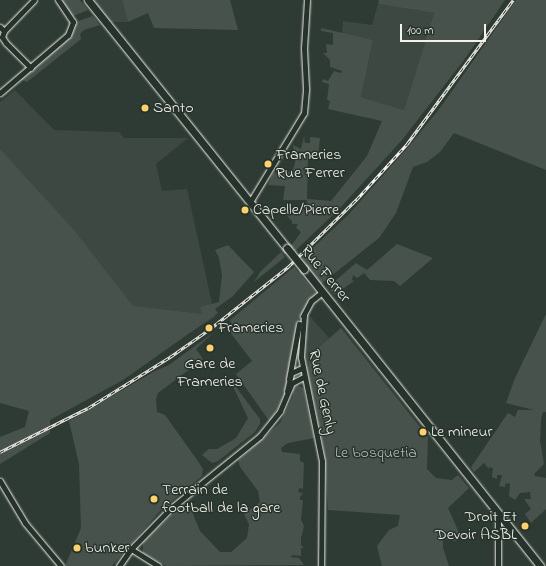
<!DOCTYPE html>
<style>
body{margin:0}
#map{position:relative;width:546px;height:566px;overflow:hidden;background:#2e3b34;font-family:"Indie Flower",sans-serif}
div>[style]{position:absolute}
.built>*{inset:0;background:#3c4841}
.green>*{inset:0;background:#48524c}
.roads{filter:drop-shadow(0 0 1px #f4f1e8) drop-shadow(0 0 1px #f4f1e8)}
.street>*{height:5px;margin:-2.5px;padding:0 2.5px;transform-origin:2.5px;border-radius:2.5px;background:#26332d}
.secondary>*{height:7px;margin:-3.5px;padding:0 3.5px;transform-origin:3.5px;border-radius:3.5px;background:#26332d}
.rail>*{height:3px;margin-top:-1.5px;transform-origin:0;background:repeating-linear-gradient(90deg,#26332d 0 4.5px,#f4f1e8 0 9px);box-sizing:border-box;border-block:1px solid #f4f1e8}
.bridges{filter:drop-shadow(0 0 1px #f4f1e8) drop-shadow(0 0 1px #f4f1e8)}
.secondary-bridge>*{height:7px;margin:-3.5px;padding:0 3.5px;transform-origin:3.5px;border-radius:3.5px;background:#26332d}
.dots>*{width:11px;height:11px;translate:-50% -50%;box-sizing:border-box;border:2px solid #26332d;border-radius:50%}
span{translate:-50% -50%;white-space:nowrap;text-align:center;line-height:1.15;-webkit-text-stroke:3px #26332d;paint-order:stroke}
.poi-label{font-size:16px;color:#f4f1e8}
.left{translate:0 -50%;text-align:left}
.right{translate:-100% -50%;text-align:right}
.street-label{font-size:16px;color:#f4f1e8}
.park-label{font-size:16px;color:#b8b9b1}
.scale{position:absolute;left:400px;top:24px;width:86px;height:18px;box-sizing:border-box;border:2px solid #f4f1e8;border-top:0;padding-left:5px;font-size:12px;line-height:14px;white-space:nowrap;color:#f4f1e8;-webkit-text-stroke:3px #26332d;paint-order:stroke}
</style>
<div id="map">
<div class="built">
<div style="clip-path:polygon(87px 0,122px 0,128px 22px,109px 22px)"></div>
<div style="clip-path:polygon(378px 4px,434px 13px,404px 110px,361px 97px,373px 40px,342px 34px,343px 21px,372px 25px)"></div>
<div style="clip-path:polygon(15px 90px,54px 130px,119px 132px,124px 138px,188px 138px,156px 164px,162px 191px,187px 189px,215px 317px,58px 415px,0 333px,0 102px)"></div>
<div style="clip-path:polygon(309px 315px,329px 338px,314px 355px,307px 369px,302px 349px,304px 327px)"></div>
</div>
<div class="green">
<div style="clip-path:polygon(60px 0,80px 0,88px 10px,73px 16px)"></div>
<div style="clip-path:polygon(122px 0,230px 0,238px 30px,154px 28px,148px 13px,128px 22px)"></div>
<div style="clip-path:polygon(379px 0,505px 0,464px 60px,402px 140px,340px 208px,295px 251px,291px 246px,301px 232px,296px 228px,298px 224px,292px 224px,292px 221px,286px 215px,307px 207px,307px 200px,283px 200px,285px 186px,268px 185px,273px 173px,289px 172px,293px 169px,295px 163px,293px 145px,301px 149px,304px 136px,305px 143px,310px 143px,310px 137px,320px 138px,318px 157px,308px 159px,307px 199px,331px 201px,367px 156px,382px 121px,328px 109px,330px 101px,327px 100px,329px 84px,322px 82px,323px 79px,328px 81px,334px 71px,341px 73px,342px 71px,330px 67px,330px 60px,323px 53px,327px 53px,326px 44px,333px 45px,333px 33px,321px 31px,321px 28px,373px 40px,361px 97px,404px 110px,434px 13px,378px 4px)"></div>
<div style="clip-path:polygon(516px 0,546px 0,546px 170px,454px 133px,440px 152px,427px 162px,413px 167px,396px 213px,379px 238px,321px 284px,301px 259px,348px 215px,409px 146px,440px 108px)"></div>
<div style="clip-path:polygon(93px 16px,100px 25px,84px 30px,80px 34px,81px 39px,27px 82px,20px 79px,70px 38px,75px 27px,75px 22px)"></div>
<div style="clip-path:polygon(0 149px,74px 230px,133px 306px,202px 314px,200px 307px,219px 302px,222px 275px,219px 258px,215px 250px,228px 245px,254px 272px,233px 296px,215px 309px,218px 313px,123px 380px,50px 420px,50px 433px,0 464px,0 437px,25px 427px,29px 411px,0 403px)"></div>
<div style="clip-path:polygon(397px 244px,433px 258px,400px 286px,394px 281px,370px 280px,364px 273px,357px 278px,353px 275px,352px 280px,354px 281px,334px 295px,328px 287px,356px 263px,367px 270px)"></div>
<div style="clip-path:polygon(281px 252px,285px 257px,254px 282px,260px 272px)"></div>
<div style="clip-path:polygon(294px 267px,316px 293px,309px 300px,297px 323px,284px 396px,270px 422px,236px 374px,252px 361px,229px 331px,233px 327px,230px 320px)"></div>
<div style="clip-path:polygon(546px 314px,546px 412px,543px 412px,541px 420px,540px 441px,544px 464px,534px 474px,535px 476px,546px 478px,546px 509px,531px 523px,525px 514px,531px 509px,524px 499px,531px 499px,530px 492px,520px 493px,515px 500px,509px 496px,510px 483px,505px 484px,505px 487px,499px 486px,502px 475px,497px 475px,497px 479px,492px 477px,493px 468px,489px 467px,489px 469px,484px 463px,474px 472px,471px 467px,508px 413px,515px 417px,518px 410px,534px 410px,506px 403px,515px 378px)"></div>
<div style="clip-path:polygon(341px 328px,428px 437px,427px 469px,436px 478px,452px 480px,458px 475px,469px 488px,448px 508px,461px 537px,457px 541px,443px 539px,443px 548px,449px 566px,382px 566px,377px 546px,389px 530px,398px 526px,400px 515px,328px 510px,324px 451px,307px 369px,316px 350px)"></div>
<div style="clip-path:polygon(214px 332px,196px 349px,203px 359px,158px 393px,156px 399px,157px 412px,165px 415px,195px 457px,203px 469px,202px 476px,160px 511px,112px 566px,65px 566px,81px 528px,79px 464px,69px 421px,155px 371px,169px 365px)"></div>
<div style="clip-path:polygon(229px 378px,260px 419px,260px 424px,255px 432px,218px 461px,212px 463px,202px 455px,209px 449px,217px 449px,236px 438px,248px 418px)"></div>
<div style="clip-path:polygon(297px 385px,303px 388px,314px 438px,288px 443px,281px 448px,282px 452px,300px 454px,300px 461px,304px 463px,303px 489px,299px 488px,298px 492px,303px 493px,300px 497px,300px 500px,303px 500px,301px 520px,304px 526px,301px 538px,301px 545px,304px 548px,301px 548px,301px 556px,292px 555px,291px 557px,299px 558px,304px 565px,166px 566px,143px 553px,143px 542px,182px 505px,192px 512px,200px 531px,220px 552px,231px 552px,247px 538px,249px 524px,244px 514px,260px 502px,258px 491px,240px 467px,238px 460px,280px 423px,293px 396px,293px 388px)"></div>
</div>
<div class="roads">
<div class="street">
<div style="left:0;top:27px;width:6px;rotate:45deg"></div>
<div style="left:4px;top:31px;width:6px;rotate:108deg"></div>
<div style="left:2px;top:37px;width:7px;rotate:56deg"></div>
<div style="left:6px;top:43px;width:35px;rotate:45deg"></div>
<div style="left:4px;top:31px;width:43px;rotate:-45.9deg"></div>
<div style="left:0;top:93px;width:89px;rotate:-40.5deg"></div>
<div style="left:68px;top:35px;width:14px;rotate:-69deg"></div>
<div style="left:73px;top:22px;width:27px;rotate:-124deg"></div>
<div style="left:250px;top:202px;width:104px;rotate:-58.8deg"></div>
<div style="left:304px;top:113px;width:25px;rotate:-85deg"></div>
<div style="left:306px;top:88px;width:40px;rotate:-92.9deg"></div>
<div style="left:304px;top:48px;width:48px;rotate:-86.4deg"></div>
<div style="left:304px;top:315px;width:42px;rotate:94.1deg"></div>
<div style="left:301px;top:357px;width:106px;rotate:78.6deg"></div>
<div style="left:322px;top:461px;width:105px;rotate:90.5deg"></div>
<div style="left:303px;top:316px;width:17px;rotate:-62deg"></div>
<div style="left:311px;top:301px;width:14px;rotate:-39deg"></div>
<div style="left:289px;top:379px;width:56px;rotate:-79.7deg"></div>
<div style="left:287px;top:391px;width:18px;rotate:-77deg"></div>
<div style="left:291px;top:373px;width:12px;rotate:-24deg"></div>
<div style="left:0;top:481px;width:49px;rotate:59.2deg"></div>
<div style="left:25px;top:523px;width:56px;rotate:50.1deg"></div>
<div style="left:131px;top:549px;width:32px;rotate:32deg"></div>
<div style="left:119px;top:566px;width:21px;rotate:-55deg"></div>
<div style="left:131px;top:549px;width:56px;rotate:-45.7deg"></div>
<div style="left:170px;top:509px;width:116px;rotate:-39deg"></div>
<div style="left:260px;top:436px;width:32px;rotate:-51deg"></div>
<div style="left:280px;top:411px;width:30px;rotate:-67deg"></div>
<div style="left:292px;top:383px;width:13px;rotate:-27deg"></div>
<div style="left:498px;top:566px;width:53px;rotate:-90deg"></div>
</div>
<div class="secondary">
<div style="left:88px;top:0;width:318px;rotate:51.3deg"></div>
<div style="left:304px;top:269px;width:379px;rotate:51.5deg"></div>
</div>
</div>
<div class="rail">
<div style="left:0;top:452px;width:98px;rotate:-26.6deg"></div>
<div style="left:88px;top:408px;width:97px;rotate:-31.9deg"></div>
<div style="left:170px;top:357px;width:49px;rotate:-35deg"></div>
<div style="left:210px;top:329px;width:100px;rotate:-38.5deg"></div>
<div style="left:288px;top:267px;width:97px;rotate:-44.6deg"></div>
<div style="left:357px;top:199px;width:74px;rotate:-47.7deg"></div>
<div style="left:407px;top:144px;width:179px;rotate:-53.6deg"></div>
</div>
<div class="bridges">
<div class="secondary-bridge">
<div style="left:287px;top:248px;width:27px;rotate:51deg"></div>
</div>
</div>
<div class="dots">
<div style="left:145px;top:108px;background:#ffd166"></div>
<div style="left:268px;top:164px;background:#ffd166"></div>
<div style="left:245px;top:210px;background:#ffd166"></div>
<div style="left:209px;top:328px;background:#ffd166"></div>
<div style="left:210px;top:348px;background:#ffd166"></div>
<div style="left:423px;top:432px;background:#ffd166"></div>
<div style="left:154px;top:499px;background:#ffd166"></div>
<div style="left:525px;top:526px;background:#ffd166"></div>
<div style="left:77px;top:548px;background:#ffd166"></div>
</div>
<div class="poi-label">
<span class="left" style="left:153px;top:108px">Santo</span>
<span class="left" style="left:276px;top:164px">Frameries<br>Rue Ferrer</span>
<span class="left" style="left:253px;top:210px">Capelle/Pierre</span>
<span class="left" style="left:218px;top:328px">Frameries</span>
<span style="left:210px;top:373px">Gare de<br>Frameries</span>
<span class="left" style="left:431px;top:432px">Le mineur</span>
<span class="left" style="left:162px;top:499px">Terrain de<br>football de la gare</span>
<span class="right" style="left:517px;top:526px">Droit Et<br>Devoir ASBL</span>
<span class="left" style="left:85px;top:548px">bunker</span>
</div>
<div class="street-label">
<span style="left:325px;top:274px;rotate:51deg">Rue Ferrer</span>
<span style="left:322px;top:392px;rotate:78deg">Rue de Genly</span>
</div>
<div class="park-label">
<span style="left:376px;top:453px">Le bosquetia</span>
</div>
<div class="scale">100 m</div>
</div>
